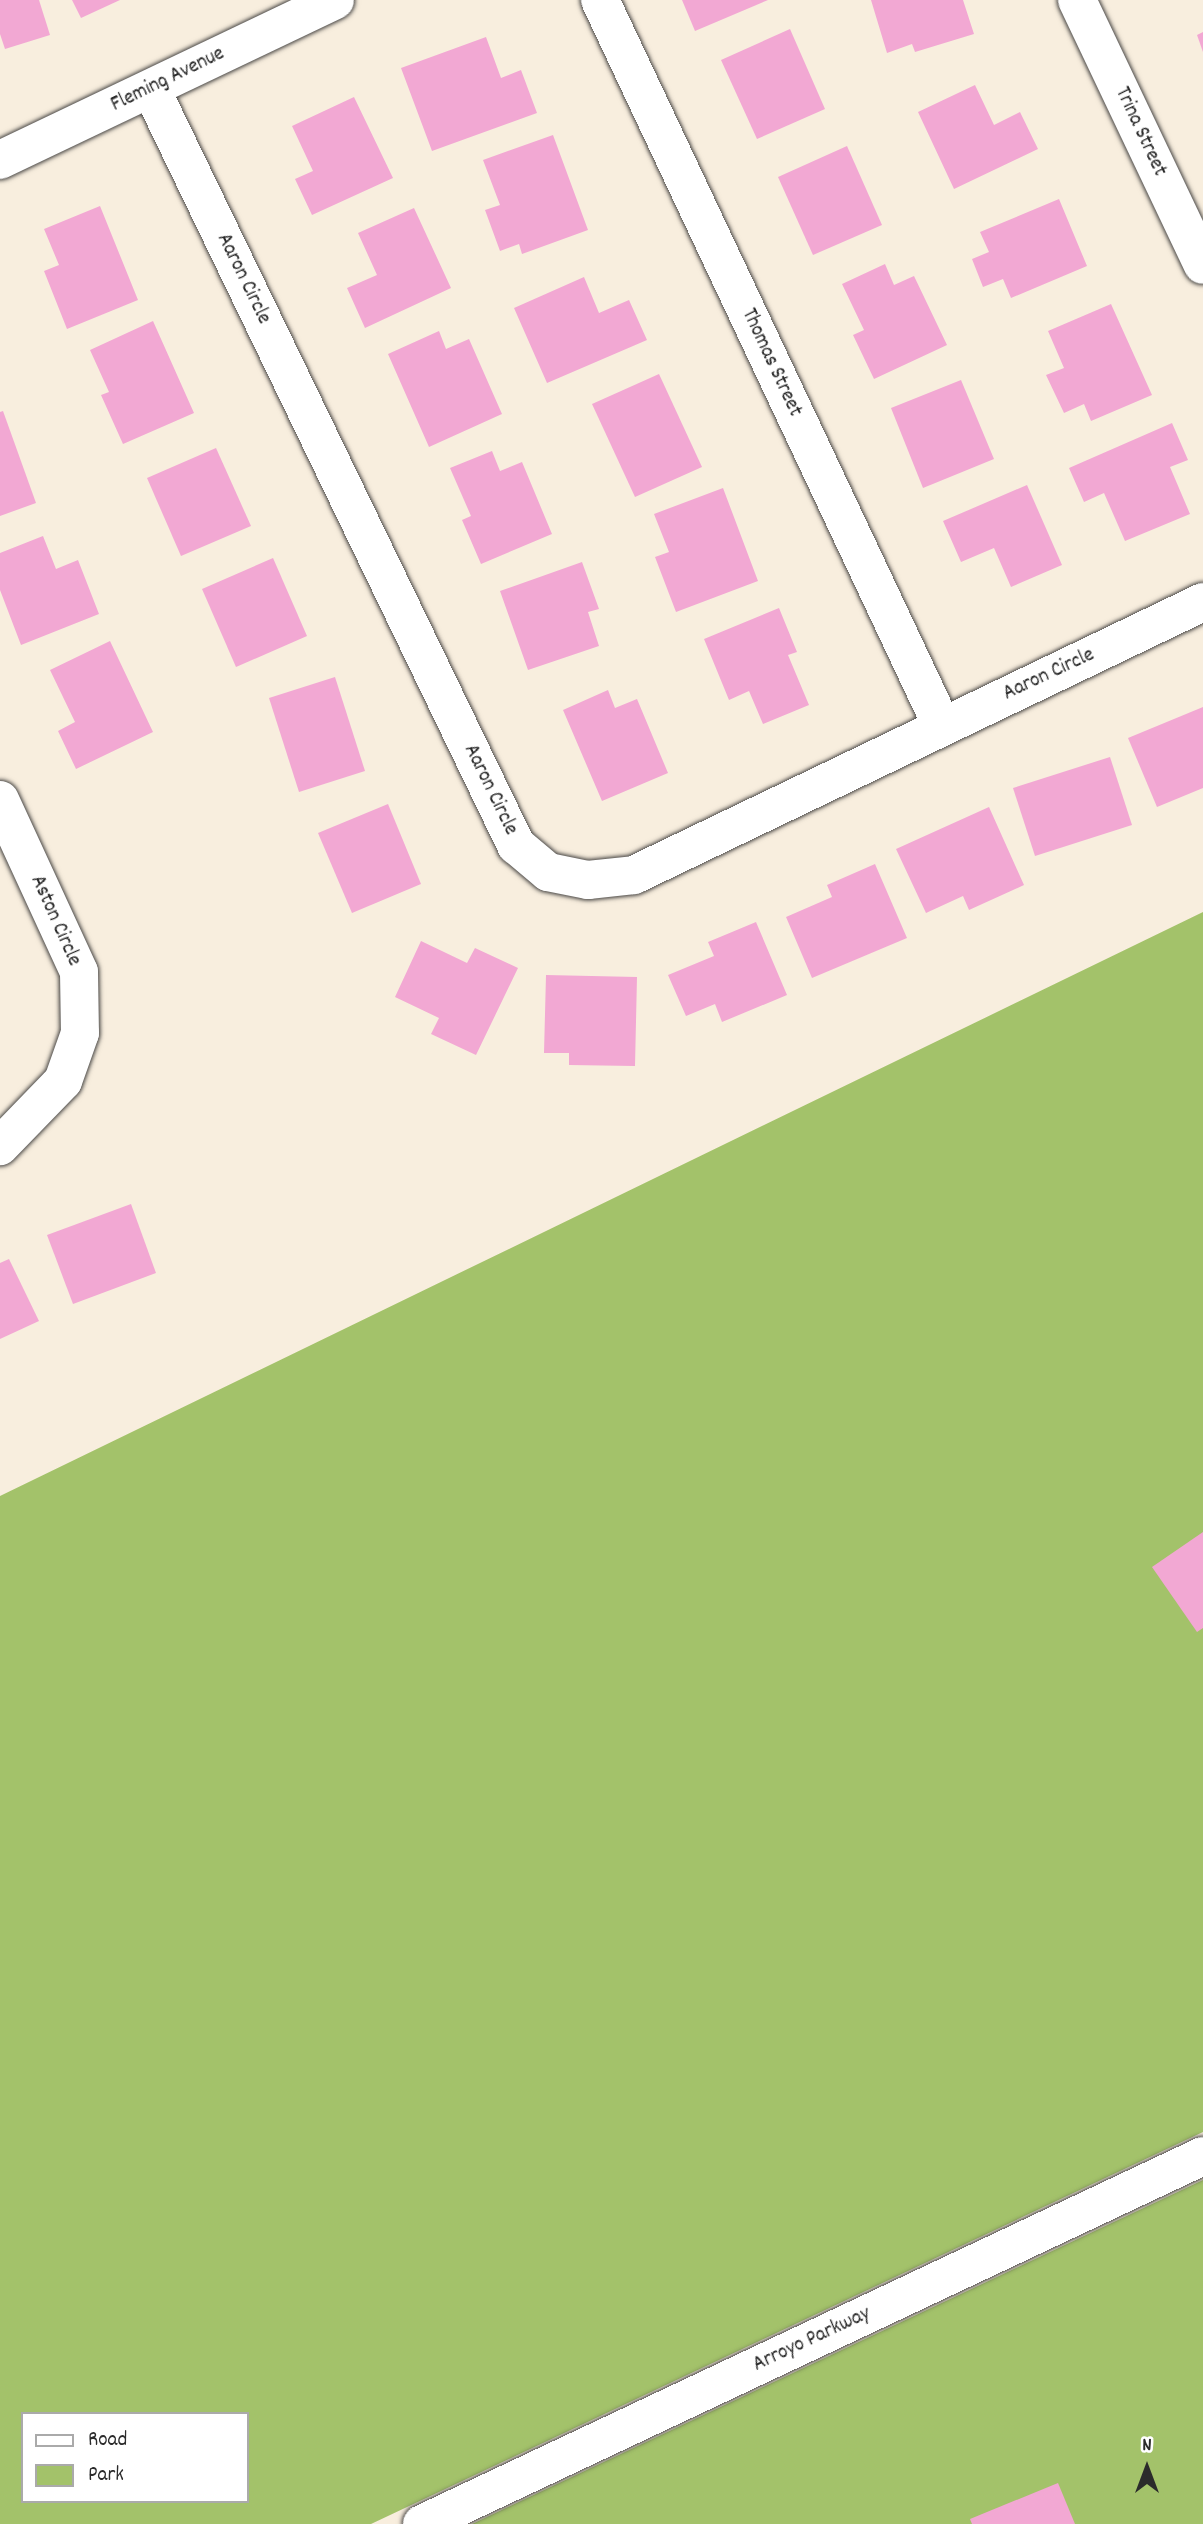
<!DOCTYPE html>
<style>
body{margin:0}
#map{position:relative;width:1203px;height:2524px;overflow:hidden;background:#f8eede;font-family:Dekko,sans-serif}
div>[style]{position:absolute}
.green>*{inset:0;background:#a3c26a}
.building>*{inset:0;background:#f2a8d3}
.roads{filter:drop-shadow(0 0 2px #4a4846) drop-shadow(0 0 2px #4a4846)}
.street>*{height:38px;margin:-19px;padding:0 19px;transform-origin:19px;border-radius:19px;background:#fff}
.secondary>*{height:38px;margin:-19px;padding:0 19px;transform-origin:19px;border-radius:19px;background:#fff}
span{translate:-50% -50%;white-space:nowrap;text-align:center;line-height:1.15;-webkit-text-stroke:7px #fff;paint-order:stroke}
.street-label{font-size:21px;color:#2b2b2b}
.legend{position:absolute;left:21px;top:2412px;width:228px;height:91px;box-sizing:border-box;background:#fff;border:2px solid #aaa;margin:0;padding:9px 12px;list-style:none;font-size:21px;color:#2b2b2b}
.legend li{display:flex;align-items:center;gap:14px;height:35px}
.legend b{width:35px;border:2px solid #aaa}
.north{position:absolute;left:1112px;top:2433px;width:70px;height:70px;-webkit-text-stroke:5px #fff;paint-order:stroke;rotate:0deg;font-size:19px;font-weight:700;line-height:28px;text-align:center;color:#2b2b2b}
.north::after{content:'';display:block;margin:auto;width:24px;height:32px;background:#2b2b2b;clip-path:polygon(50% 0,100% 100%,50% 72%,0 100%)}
</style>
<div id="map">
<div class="green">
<div style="clip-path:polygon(evenodd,1203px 912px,1203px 2132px,371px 2524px,0 2524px,0 1496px,1203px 912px,23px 2414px,247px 2414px,247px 2501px,23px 2501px,23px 2414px)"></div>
<div style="clip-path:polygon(1203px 2180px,1203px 2524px,472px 2524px)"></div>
</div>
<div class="building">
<div style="clip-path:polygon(0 0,39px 0,50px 35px,5px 49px,0 34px)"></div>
<div style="clip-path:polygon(72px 0,120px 0,81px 18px)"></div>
<div style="clip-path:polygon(682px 0,768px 0,695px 31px)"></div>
<div style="clip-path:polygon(871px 0,963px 0,974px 34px,915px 52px,912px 44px,887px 53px)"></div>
<div style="clip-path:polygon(790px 29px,825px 109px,757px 139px,721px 60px)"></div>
<div style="clip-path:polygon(1203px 32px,1203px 52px,1197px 35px)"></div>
<div style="clip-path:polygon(486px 37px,501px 78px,521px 70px,537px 113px,432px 151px,401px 68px)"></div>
<div style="clip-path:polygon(975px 85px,994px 125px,1020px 112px,1038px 149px,954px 189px,918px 112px)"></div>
<div style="clip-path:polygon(354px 97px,393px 178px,312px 215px,295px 179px,313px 171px,292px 126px)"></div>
<div style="clip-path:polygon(553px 135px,588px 230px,522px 254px,519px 244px,500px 251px,485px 210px,500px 205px,483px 160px)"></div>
<div style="clip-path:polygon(847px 146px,882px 225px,813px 255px,778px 177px)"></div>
<div style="clip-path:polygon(1059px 199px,1087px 266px,1011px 298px,1003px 279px,983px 287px,972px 259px,989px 252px,980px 232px)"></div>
<div style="clip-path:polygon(100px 206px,138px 300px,67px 329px,44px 271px,59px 265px,44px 229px)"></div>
<div style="clip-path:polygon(414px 208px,451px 288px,365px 328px,347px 288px,377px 275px,358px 233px)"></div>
<div style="clip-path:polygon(885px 264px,894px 285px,914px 276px,947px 345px,874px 379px,853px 335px,864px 330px,842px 284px)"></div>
<div style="clip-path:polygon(584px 277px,599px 313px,629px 300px,647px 340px,547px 383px,514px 308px)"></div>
<div style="clip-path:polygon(1111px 304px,1152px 395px,1091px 421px,1084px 404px,1064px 413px,1046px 375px,1064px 368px,1048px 331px)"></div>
<div style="clip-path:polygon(153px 321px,194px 413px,123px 444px,101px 395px,109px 392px,90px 350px)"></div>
<div style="clip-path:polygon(439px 331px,446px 349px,469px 339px,502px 414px,429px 447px,388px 354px)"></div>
<div style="clip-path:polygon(659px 374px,702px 467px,635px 497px,592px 404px)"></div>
<div style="clip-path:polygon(961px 380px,994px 459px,923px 488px,891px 408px)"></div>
<div style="clip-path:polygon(3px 411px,36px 503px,0 516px,0 412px)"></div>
<div style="clip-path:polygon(1172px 423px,1188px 460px,1170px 467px,1190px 514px,1125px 541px,1104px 493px,1084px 502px,1069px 468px)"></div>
<div style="clip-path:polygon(216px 448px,251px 526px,181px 556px,147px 478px)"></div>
<div style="clip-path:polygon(492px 451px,500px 471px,522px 462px,552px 534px,481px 564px,462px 520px,471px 516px,450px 468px)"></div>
<div style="clip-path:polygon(1027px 485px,1062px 565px,1011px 587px,994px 548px,961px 562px,943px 521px)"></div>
<div style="clip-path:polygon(723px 488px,758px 581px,676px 612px,655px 557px,669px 552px,654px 514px)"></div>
<div style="clip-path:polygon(43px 536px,56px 569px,78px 560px,99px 614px,21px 645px,0 590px,0 553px)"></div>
<div style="clip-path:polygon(273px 558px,307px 636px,236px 667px,202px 589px)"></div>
<div style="clip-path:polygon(582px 562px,599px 609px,588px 612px,599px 646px,528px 670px,500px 591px)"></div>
<div style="clip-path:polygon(779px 608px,797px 652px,788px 655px,809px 705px,763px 724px,749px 691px,729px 700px,704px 639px)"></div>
<div style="clip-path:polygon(110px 641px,153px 732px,76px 769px,58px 731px,75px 722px,50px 670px)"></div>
<div style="clip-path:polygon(335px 677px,365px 771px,299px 792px,269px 698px)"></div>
<div style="clip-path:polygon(608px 690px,615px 708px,637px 699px,668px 773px,602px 801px,563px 710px)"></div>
<div style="clip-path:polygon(1203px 707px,1203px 788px,1157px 807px,1128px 738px)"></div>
<div style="clip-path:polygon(1110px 757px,1132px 825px,1035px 856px,1013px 788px)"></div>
<div style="clip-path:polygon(388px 804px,421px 884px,352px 913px,318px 833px)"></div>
<div style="clip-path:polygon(989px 807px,1024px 885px,969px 910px,963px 896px,926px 913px,896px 849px)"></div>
<div style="clip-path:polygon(875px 864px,907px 938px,812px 978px,786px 917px,832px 897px,827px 885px)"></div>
<div style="clip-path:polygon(756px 922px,787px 995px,722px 1022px,715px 1004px,686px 1016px,668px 975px,714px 956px,708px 942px)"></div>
<div style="clip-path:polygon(421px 941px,467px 963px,475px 948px,518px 968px,476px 1055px,431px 1034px,439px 1018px,395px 997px)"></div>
<div style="clip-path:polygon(546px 975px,637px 977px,635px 1066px,569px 1065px,569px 1053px,544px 1053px)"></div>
<div style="clip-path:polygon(131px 1204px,156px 1273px,73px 1304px,47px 1235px)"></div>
<div style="clip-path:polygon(9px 1259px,39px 1321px,0 1339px,0 1263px)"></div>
<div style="clip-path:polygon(1203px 1532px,1203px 1628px,1197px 1632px,1152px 1567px)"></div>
<div style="clip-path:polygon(1058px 2483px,1075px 2524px,972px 2524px,970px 2519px)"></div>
</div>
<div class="roads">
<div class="street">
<div style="left:600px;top:0;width:803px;rotate:64.78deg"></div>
<div style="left:1077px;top:0;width:293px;rotate:64.6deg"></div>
<div style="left:151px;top:89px;width:840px;rotate:64.23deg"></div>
<div style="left:516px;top:845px;width:42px;rotate:40.2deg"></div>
<div style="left:548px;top:872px;width:41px;rotate:11.3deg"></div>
<div style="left:588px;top:880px;width:46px;rotate:-6.2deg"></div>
<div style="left:634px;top:875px;width:631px;rotate:-25.63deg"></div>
<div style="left:0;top:800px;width:189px;rotate:65.3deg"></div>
<div style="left:79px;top:972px;width:61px;rotate:89.1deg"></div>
<div style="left:80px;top:1033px;width:51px;rotate:109.5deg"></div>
<div style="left:63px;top:1081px;width:91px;rotate:134.1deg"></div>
<div style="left:422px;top:2524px;width:863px;rotate:-25.23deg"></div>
</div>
<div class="secondary">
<div style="left:0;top:160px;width:371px;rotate:-25.5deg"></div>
</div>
</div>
<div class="street-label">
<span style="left:168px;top:80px;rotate:-26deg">Fleming Avenue</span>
<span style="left:1140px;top:132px;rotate:65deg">Trina Street</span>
<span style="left:243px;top:279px;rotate:64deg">Aaron Circle</span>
<span style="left:771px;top:363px;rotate:65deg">Thomas Street</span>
<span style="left:1049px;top:675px;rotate:-25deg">Aaron Circle</span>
<span style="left:490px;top:790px;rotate:64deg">Aaron Circle</span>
<span style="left:55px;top:921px;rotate:66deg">Aston Circle</span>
<span style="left:812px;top:2340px;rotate:-25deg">Arroyo Parkway</span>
</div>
<ul class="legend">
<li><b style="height:9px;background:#fff"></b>Road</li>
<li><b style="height:19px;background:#a3c26a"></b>Park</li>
</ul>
<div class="north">N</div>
</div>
